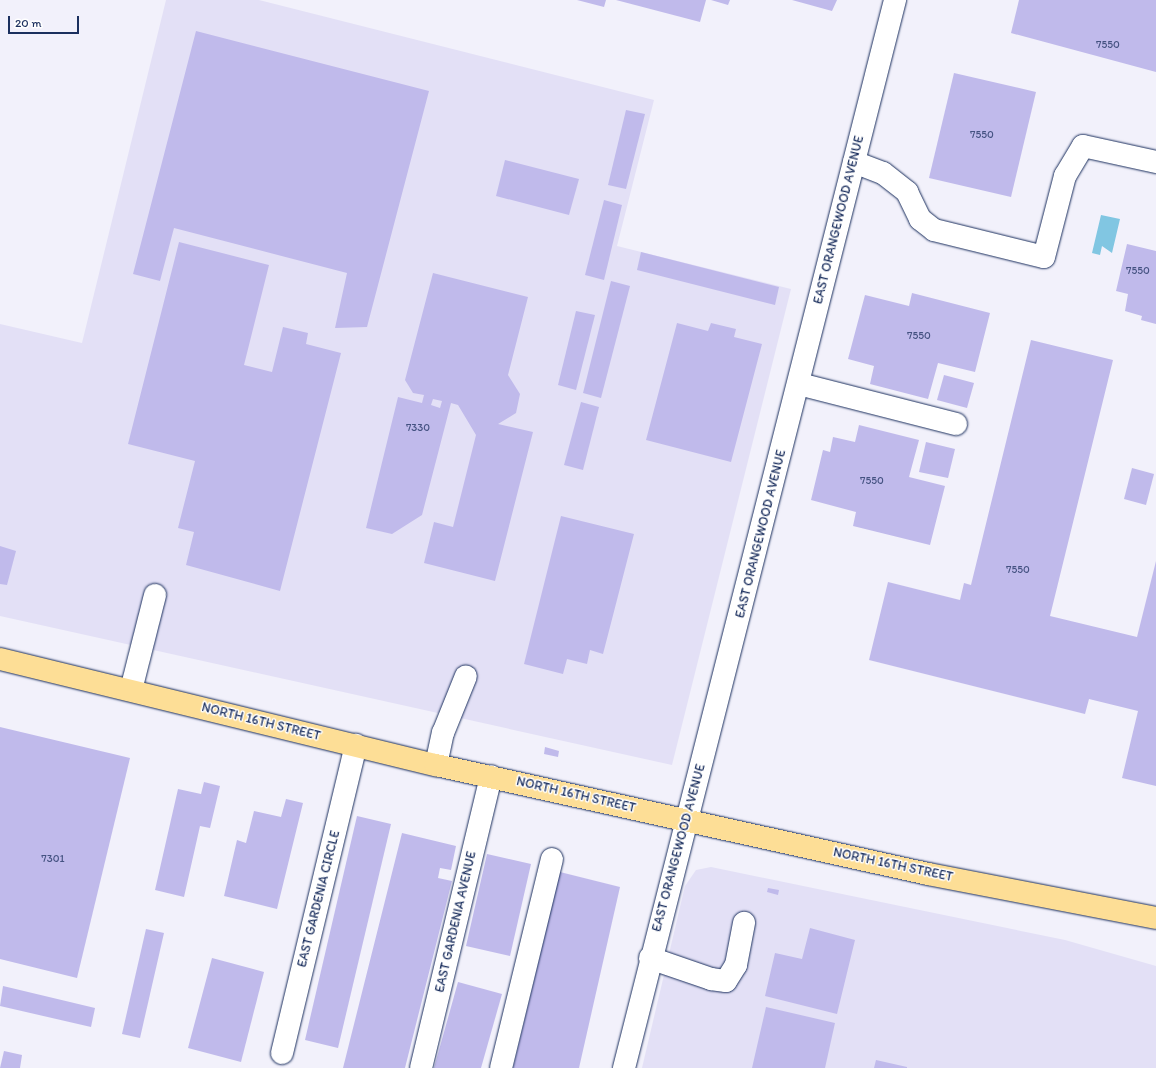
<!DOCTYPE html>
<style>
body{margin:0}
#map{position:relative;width:1156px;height:1068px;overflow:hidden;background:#f2f1fb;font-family:Itim,sans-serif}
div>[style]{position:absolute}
.built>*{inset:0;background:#e3e0f6}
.water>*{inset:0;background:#81c6e2}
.building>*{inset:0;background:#c0baeb}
.roads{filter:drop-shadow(0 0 1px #1b2f5e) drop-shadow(0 0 1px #1b2f5e)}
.minor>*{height:22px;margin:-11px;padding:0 11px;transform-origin:11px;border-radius:11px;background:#fff}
.major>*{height:22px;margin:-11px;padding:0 11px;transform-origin:11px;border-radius:11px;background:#fdde96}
span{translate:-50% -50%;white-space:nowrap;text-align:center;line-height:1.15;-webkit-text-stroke:3px #fff;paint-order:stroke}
.number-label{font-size:11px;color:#445281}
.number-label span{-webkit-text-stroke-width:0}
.street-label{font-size:13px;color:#1b2f5e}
.scale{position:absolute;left:8px;top:16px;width:71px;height:18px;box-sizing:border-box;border:2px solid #1b2f5e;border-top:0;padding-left:5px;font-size:12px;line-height:14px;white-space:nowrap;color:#1b2f5e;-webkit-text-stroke:3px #fff;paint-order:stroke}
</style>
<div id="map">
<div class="built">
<div style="clip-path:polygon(166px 0,259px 0,654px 100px,617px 246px,791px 289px,672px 765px,0 616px,0 324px,82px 343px)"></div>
<div style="clip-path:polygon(711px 867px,1065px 940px,1156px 966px,1156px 1068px,642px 1068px,685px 886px,696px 870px)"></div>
</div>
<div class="water">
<div style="clip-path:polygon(1101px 215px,1120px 219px,1112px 253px,1102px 246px,1100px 255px,1092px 253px)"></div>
</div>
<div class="building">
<div style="clip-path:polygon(577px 0,606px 0,604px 7px)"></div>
<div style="clip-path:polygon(616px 0,706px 0,700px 22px)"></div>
<div style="clip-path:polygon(711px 0,730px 0,728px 5px)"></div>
<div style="clip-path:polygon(792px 0,837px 0,832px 11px)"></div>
<div style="clip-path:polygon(1019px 0,1156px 0,1156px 72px,1011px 33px)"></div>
<div style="clip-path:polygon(196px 31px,429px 91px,367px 327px,335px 328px,347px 273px,174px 228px,160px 281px,133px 274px)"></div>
<div style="clip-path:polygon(954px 73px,1036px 92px,1011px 197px,929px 178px)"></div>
<div style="clip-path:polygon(626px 110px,645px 114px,626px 189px,608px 185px)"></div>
<div style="clip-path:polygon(505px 160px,579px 179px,569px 215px,496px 196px)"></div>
<div style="clip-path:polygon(604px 200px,622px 205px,604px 280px,585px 275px)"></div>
<div style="clip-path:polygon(179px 242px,269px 265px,244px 365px,272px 372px,283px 327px,308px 333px,306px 344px,341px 353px,280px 591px,186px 565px,194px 532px,178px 528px,195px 461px,128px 444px)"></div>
<div style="clip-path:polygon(1127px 244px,1156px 251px,1156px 324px,1141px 320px,1142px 316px,1125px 311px,1128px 294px,1116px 291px)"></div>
<div style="clip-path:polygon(641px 252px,779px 287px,775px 305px,637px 270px)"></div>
<div style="clip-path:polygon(evenodd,433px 273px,528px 297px,508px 375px,520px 394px,516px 413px,498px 424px,533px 432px,495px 581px,424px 563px,434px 522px,453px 527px,476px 435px,458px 405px,451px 403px,422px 515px,392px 534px,366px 528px,398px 397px,422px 403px,424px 395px,413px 393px,405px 380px,433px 273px,433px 399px,442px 401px,440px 408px,431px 405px,433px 399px)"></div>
<div style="clip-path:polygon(611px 281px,630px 286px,601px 398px,583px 393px)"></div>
<div style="clip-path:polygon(912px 293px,990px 313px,975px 372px,938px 363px,928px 399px,870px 384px,874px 366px,848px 359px,865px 295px,909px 306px)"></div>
<div style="clip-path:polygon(576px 311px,595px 315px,576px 390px,558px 385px)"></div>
<div style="clip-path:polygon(677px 323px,708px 331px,711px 323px,736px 329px,734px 337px,762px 344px,731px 462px,646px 440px)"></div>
<div style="clip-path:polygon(1031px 340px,1113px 360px,1050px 616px,1137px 637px,1156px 561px,1156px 786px,1122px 778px,1138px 711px,1089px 699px,1085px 714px,869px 660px,888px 582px,960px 600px,964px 583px,971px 585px)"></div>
<div style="clip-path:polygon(944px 375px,974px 383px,967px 408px,937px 400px)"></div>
<div style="clip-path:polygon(581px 402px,599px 407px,583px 470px,564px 465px)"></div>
<div style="clip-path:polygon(859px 425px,919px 440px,909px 477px,945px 486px,930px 545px,853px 526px,856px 512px,811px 500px,823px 450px,830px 452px,833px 437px,855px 442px)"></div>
<div style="clip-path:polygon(926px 442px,955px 449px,948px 478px,919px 472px)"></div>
<div style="clip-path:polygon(1132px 468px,1154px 474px,1146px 505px,1124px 499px)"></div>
<div style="clip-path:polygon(561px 516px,634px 534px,603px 654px,590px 650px,587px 664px,567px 659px,563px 674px,524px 664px)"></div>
<div style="clip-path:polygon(0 546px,16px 551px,7px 585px,0 584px)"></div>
<div style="clip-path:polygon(0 727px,130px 758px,77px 978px,0 959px)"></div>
<div style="clip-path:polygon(545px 747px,559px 751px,558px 757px,544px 754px)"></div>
<div style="clip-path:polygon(204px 782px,220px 786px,210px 828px,200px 826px,184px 897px,155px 890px,178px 789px,201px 794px)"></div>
<div style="clip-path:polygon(286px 799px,303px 803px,277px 909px,224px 896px,237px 840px,246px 843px,254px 811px,281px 817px)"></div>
<div style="clip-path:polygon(357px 816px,391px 824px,338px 1048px,305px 1040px)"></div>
<div style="clip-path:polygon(402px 833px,456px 846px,451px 870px,440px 868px,438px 878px,452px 881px,405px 1068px,343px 1068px)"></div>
<div style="clip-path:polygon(487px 854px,531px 864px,510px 956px,466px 946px)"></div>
<div style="clip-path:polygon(560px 872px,620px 887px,579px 1068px,513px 1068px)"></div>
<div style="clip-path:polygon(768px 888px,779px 890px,778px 895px,767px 892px)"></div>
<div style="clip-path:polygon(810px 928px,855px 940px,837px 1014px,765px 996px,775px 953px,802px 959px)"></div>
<div style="clip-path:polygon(146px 929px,164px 933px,140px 1038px,122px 1034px)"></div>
<div style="clip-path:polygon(212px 958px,264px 972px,241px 1062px,188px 1048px)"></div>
<div style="clip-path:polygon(458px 982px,502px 994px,481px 1068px,434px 1068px)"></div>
<div style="clip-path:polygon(3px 986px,95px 1008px,91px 1027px,0 1006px)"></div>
<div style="clip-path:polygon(766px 1007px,835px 1023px,825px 1068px,752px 1068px)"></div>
<div style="clip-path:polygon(4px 1051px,22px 1055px,20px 1068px,0 1068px)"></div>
<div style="clip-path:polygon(876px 1060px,907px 1067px,907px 1068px,874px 1068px)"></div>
</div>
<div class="roads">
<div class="minor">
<div style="left:854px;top:162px;width:31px;rotate:21deg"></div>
<div style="left:883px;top:173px;width:31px;rotate:38deg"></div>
<div style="left:907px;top:192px;width:30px;rotate:64deg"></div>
<div style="left:920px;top:219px;width:18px;rotate:38deg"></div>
<div style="left:934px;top:230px;width:113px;rotate:13.8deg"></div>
<div style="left:1044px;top:257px;width:84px;rotate:-75.5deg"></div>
<div style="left:1065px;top:176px;width:35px;rotate:-59deg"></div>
<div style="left:1083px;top:146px;width:75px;rotate:12.4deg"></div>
<div style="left:799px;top:384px;width:162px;rotate:14.3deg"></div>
<div style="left:131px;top:690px;width:98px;rotate:-75.8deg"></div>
<div style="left:436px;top:765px;width:33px;rotate:-78deg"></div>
<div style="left:443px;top:733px;width:61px;rotate:-68deg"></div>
<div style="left:650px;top:958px;width:65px;rotate:19deg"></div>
<div style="left:711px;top:979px;width:15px;rotate:8deg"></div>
<div style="left:726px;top:981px;width:19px;rotate:-58deg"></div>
<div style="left:736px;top:965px;width:43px;rotate:-79.2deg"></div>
<div style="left:282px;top:1053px;width:317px;rotate:-76.5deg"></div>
<div style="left:421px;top:1068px;width:300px;rotate:-76.5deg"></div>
<div style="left:501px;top:1068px;width:215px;rotate:-76.3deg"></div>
<div style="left:624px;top:1068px;width:1102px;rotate:-75.76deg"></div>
</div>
<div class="major">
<div style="left:0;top:659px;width:449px;rotate:13.7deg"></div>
<div style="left:436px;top:765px;width:504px;rotate:12.49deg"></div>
<div style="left:928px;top:874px;width:232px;rotate:10.9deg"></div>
</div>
</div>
<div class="number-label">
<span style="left:1108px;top:45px">7550</span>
<span style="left:982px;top:135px">7550</span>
<span style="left:1138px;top:271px">7550</span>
<span style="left:919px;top:336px">7550</span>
<span style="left:418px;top:428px">7330</span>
<span style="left:872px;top:481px">7550</span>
<span style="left:1018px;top:570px">7550</span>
<span style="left:53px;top:859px">7301</span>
</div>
<div class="street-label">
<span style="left:839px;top:220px;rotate:-76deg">EAST ORANGEWOOD AVENUE</span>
<span style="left:761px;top:534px;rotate:-76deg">EAST ORANGEWOOD AVENUE</span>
<span style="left:261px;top:722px;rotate:14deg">NORTH 16TH STREET</span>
<span style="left:576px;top:795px;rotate:13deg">NORTH 16TH STREET</span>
<span style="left:679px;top:848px;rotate:-75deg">EAST ORANGEWOOD AVENUE</span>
<span style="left:893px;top:865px;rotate:12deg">NORTH 16TH STREET</span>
<span style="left:319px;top:899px;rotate:-76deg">EAST GARDENIA CIRCLE</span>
<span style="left:456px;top:922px;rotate:-77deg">EAST GARDENIA AVENUE</span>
</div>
<div class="scale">20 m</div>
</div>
